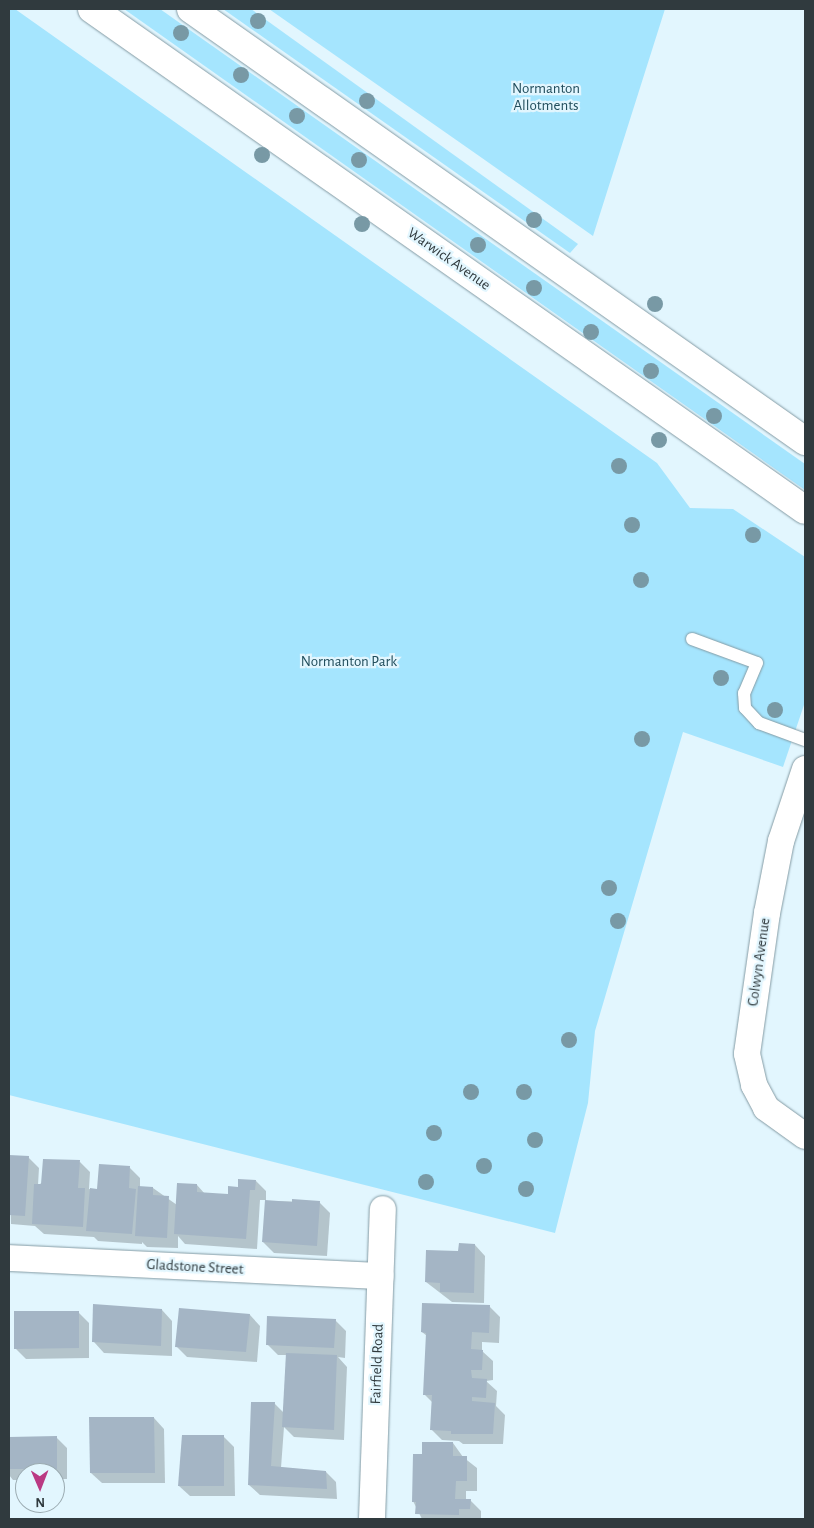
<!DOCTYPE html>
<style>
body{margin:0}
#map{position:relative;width:814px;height:1528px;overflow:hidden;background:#e2f6fe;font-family:"Alegreya Sans",sans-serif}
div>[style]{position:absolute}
.green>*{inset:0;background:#a5e5fe}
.shadow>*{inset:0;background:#0003}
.building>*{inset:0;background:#a4b5c5}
.roads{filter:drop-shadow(0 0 1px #849ba4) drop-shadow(0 0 1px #849ba4)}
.lane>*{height:12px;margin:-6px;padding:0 6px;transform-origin:6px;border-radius:6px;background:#fff}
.street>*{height:26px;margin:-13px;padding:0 13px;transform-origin:13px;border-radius:13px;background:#fff}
.highway>*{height:28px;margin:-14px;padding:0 14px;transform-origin:14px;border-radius:14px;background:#fff}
.trees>*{width:16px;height:16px;margin:-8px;border-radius:50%;background:#7899a5}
span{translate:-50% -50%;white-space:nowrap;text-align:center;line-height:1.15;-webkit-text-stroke:4.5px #e2f6fe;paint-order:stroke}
.park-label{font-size:15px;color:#214d5c}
.street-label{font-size:15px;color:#303a3e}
.frame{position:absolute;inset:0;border:10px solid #303a3e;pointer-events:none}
.north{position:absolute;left:15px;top:1463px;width:50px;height:50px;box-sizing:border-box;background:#e2f6fe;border:1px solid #9babb1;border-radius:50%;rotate:179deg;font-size:14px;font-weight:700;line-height:20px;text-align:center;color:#303a3e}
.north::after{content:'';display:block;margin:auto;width:18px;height:22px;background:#ba3983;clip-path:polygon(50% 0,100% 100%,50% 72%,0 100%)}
</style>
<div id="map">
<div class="green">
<div style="clip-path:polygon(9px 9px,15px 9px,657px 463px,690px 508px,733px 509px,805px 557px,805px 702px,783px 767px,683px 732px,595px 1031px,588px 1103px,555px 1233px,9px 1095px)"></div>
<div style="clip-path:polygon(124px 9px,160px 9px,805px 464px,805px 490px)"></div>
<div style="clip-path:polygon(223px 9px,251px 9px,578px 244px,570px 253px)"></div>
<div style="clip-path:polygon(269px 9px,665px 9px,593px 236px,482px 158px)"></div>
</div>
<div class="shadow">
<div style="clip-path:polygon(9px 1156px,28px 1157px,39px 1168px,38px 1185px,80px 1162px,90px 1172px,89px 1189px,98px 1190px,130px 1168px,140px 1178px,140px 1188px,153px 1188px,177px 1205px,197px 1185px,205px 1194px,229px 1195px,256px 1181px,266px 1191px,266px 1200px,260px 1200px,257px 1249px,185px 1244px,178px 1236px,178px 1248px,147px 1247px,142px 1242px,142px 1244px,98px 1241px,94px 1237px,44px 1234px,35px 1226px,11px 1224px)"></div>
<div style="clip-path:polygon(266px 1201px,319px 1202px,330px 1213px,327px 1256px,274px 1253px,263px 1242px)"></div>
<div style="clip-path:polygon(475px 1245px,485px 1256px,484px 1303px,452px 1302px,426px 1282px,460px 1253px)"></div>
<div style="clip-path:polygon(489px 1306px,500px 1317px,499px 1343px,482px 1342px,482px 1351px,493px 1361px,493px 1380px,486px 1381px,497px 1391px,496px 1406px,505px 1415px,503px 1444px,463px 1444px,459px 1441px,442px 1440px,431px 1429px,432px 1402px,424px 1394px,427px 1336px,422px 1332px)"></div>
<div style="clip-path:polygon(162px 1310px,172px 1321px,172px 1356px,104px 1353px,94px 1342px)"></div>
<div style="clip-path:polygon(180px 1310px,250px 1315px,260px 1326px,257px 1362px,187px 1357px,177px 1347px)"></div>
<div style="clip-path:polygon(78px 1312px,89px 1323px,89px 1358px,26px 1359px,15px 1348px)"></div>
<div style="clip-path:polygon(335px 1320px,346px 1331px,345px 1358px,338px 1357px,347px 1367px,344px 1440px,294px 1437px,284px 1427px,281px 1468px,326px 1472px,336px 1482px,337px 1499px,260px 1495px,249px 1485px,274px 1403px,284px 1413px,287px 1355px,278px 1355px,267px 1344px)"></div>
<div style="clip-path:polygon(154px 1418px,164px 1429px,165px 1483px,102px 1483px,91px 1473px)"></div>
<div style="clip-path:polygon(223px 1436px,234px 1447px,235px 1496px,190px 1496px,179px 1486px)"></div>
<div style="clip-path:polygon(56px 1437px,67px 1448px,67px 1479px,55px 1479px,55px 1473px,25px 1473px,25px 1480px,13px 1480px,9px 1475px,9px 1438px)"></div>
<div style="clip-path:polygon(453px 1443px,463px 1457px,477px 1468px,477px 1491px,466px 1491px,466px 1500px,470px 1500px,481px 1511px,481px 1519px,422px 1519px,413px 1501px,424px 1455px)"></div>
</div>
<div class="building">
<div style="clip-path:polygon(9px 1155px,29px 1156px,25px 1216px,9px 1215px)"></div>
<div style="clip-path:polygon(43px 1159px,80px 1160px,78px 1188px,85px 1188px,83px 1227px,32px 1224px,34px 1184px,41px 1184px)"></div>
<div style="clip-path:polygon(99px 1164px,130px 1166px,129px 1188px,136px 1189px,132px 1234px,86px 1231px,90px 1188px,97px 1189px)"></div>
<div style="clip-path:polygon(238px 1179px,256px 1180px,255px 1190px,250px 1190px,246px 1239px,174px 1234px,177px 1183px,197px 1184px,197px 1192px,228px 1194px,228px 1186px,238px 1187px)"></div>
<div style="clip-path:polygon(138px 1186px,153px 1187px,153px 1195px,169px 1196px,167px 1238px,135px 1236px)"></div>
<div style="clip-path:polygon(292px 1199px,320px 1201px,317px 1246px,262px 1242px,265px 1200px,292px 1202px)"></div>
<div style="clip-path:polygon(459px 1243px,475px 1244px,474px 1293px,440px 1292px,440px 1283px,425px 1282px,426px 1250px,458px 1251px)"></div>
<div style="clip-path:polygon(422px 1303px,490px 1305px,489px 1333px,472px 1332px,471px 1349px,483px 1350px,482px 1370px,471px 1370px,472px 1378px,487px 1379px,486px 1398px,472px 1397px,472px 1401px,495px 1403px,493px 1434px,451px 1434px,451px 1431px,430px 1430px,432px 1395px,423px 1395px,426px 1333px,421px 1332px)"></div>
<div style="clip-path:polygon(93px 1304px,162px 1309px,161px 1346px,92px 1342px)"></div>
<div style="clip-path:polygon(179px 1308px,250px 1314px,246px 1352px,175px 1347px)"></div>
<div style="clip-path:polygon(14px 1311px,79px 1311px,79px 1348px,14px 1349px)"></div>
<div style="clip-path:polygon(267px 1316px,336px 1319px,334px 1348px,266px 1345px)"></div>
<div style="clip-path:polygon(286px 1353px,337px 1355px,334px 1430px,282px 1427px)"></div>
<div style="clip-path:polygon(251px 1402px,275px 1402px,271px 1466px,326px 1471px,327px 1489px,248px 1485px)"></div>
<div style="clip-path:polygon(89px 1417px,154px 1417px,155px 1473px,90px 1473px)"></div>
<div style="clip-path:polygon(182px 1435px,224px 1435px,224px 1486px,178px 1486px)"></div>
<div style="clip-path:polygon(57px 1436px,57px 1469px,9px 1469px,9px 1437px)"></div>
<div style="clip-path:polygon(422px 1442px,453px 1442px,453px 1456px,467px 1456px,467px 1481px,456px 1481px,455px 1499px,471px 1499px,470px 1509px,459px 1509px,459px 1515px,415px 1514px,416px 1502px,412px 1502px,413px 1454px,422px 1454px)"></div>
</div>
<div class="roads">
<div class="lane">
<div style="left:692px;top:639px;width:69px;rotate:20.3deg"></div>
<div style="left:757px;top:663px;width:33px;rotate:113deg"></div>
<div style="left:744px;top:693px;width:15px;rotate:86deg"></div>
<div style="left:745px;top:708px;width:21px;rotate:47deg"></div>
<div style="left:759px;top:723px;width:49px;rotate:20.3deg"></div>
</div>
<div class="street">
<div style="left:805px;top:769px;width:76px;rotate:108.4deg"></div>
<div style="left:781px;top:841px;width:73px;rotate:101deg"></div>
<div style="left:767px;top:913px;width:142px;rotate:98.1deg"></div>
<div style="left:747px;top:1054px;width:32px;rotate:77deg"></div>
<div style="left:754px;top:1085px;width:26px;rotate:62deg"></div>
<div style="left:766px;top:1108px;width:48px;rotate:35.7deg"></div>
<div style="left:9px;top:1258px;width:372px;rotate:2.8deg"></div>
<div style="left:372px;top:1519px;width:310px;rotate:-88deg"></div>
</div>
<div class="highway">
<div style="left:92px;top:9px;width:871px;rotate:35.09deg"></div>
<div style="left:191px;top:9px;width:751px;rotate:35.13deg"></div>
</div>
</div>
<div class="trees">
<div style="left:258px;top:21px"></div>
<div style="left:181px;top:33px"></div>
<div style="left:241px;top:75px"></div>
<div style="left:367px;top:101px"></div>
<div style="left:297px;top:116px"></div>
<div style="left:262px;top:155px"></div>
<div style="left:359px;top:160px"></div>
<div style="left:534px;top:220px"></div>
<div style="left:362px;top:224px"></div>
<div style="left:478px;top:245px"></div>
<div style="left:534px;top:288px"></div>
<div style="left:655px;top:304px"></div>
<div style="left:591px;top:332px"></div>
<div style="left:651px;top:371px"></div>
<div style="left:714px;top:416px"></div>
<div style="left:659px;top:440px"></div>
<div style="left:619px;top:466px"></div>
<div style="left:632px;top:525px"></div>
<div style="left:753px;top:535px"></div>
<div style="left:641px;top:580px"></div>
<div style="left:721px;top:678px"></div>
<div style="left:775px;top:710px"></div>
<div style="left:642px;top:739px"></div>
<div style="left:609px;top:888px"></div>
<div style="left:618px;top:921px"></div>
<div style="left:569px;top:1040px"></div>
<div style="left:471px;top:1092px"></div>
<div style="left:524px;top:1092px"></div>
<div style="left:434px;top:1133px"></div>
<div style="left:535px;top:1140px"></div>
<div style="left:484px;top:1166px"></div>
<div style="left:426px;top:1182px"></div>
<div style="left:526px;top:1189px"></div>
</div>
<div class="park-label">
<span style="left:546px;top:97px">Normanton<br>Allotments</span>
<span style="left:349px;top:662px">Normanton Park</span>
</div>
<div class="street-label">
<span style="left:449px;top:259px;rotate:35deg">Warwick Avenue</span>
<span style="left:759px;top:962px;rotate:-82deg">Colwyn Avenue</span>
<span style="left:195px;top:1267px;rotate:3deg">Gladstone Street</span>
<span style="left:377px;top:1364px;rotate:-88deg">Fairfield Road</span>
</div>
<div class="frame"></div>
<div class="north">N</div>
</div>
